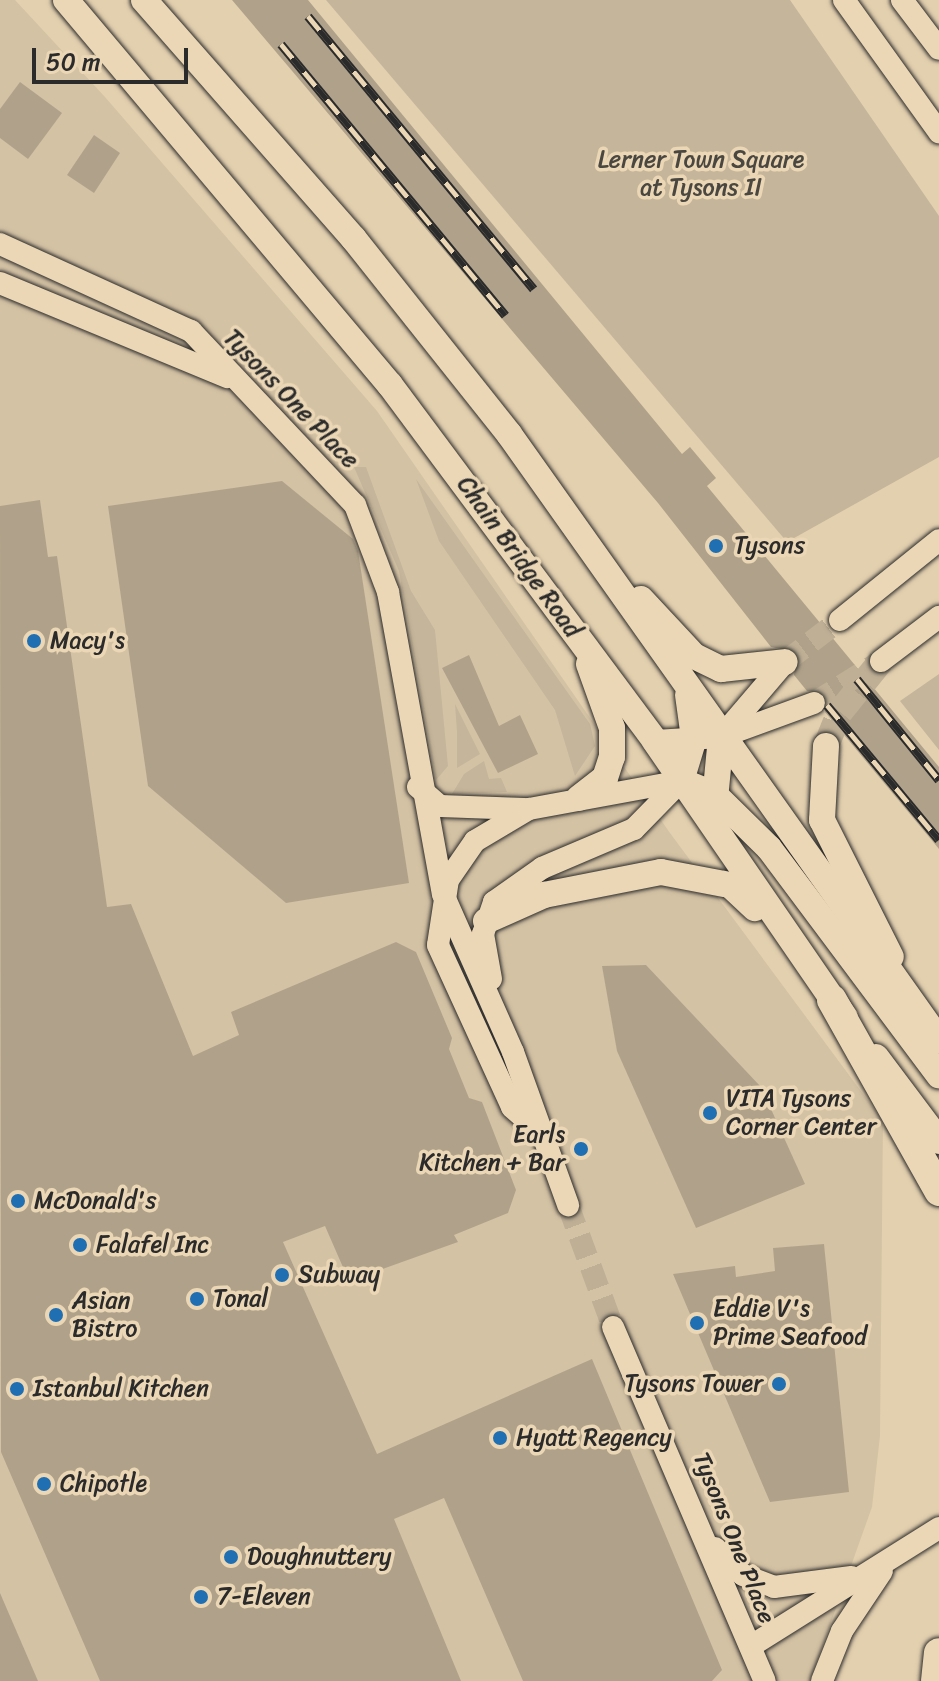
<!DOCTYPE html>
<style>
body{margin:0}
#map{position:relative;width:939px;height:1681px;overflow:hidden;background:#e3d0af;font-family:Sriracha,sans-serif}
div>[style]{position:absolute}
.built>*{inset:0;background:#d4c2a4}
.green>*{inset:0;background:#c5b59a}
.building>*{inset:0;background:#b0a28a}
.secondary-tunnel>*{height:22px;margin-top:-11px;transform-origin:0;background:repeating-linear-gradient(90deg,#beaf95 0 22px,transparent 0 33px)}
.primary-tunnel>*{height:26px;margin-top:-13px;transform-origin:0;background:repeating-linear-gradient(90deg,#beaf95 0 26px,transparent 0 39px)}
.roads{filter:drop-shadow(0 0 2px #2b2b2b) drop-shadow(0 0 2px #2b2b2b)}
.secondary>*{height:22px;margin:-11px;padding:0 11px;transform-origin:11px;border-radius:11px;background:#ebd7b5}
.primary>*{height:26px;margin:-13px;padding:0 13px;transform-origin:13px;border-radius:13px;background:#ebd7b5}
.highway>*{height:30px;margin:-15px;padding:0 15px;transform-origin:15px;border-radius:15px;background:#ebd7b5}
.rail>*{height:9px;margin-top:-4.5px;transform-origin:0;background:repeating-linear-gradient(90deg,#ebd7b5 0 18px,#2b2b2b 0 36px);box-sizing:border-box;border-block:2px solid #2b2b2b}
.dots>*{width:22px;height:22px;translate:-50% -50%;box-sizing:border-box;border:4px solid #ebd7b5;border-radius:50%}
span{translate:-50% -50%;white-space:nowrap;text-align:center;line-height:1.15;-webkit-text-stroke:7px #ebd7b5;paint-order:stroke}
.park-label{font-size:24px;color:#4a4741}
.street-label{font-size:24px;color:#2b2b2b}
.poi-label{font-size:24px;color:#2b2b2b}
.left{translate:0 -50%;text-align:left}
.right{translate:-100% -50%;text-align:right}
.scale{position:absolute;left:32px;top:48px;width:156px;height:36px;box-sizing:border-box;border:4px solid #2b2b2b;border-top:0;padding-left:10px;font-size:24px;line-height:28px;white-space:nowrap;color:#2b2b2b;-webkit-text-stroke:6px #ebd7b5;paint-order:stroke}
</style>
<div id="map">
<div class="built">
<div style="clip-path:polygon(0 0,15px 0,105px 97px,377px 411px,670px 833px,883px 1121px,880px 1436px,872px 1507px,810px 1681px,0 1681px)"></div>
</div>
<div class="green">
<div style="clip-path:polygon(326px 0,790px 0,939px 216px,939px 457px,787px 542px)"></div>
<div style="clip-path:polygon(354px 467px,366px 467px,411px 591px,435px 630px,448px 766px,436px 780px,399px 571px)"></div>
<div style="clip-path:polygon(416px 479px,590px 724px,595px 746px,575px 776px,555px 710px,439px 541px)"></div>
<div style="clip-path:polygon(939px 674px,939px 750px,900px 701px)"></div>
<div style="clip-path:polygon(455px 704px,480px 754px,457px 768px,457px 732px)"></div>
<div style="clip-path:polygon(484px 761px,489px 779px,501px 778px,507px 792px,452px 794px,464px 774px)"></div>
</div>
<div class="building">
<div style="clip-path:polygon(232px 0,308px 0,682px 454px,690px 447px,716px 478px,707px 486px,939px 767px,939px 849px,825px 712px,824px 693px,807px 691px,794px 675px,797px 652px,771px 647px,658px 503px)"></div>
<div style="clip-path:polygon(20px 82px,62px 113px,28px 159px,0 138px,0 109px)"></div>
<div style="clip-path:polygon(94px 135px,120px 153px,94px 193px,67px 175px)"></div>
<div style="clip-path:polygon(282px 481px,353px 539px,358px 551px,409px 883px,286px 903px,148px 786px,108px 506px)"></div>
<div style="clip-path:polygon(40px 500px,48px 557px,57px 556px,107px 907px,131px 904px,193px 1056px,239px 1035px,231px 1012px,396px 942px,416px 952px,452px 1038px,449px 1049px,469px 1098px,482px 1102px,516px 1190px,508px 1213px,454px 1235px,458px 1242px,349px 1281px,325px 1226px,283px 1242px,377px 1454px,592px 1359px,722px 1670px,712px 1681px,523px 1681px,444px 1498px,394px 1519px,461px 1681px,100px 1681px,1px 1452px,0 506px)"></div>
<div style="clip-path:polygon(469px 655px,499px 726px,520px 715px,538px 754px,498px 773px,442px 668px)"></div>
<div style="clip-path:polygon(646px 965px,761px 1087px,805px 1184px,696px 1228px,617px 1051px,602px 966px)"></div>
<div style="clip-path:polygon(824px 1244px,849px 1492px,770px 1502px,673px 1274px,735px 1266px,736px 1277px,775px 1271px,773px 1248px)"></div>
<div style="clip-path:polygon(0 1593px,38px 1681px,0 1681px)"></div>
</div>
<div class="secondary-tunnel">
<div style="left:785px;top:662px;width:69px;rotate:-37.4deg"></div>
<div style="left:814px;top:703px;width:79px;rotate:-32.1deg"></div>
<div style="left:568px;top:1205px;width:130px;rotate:69.8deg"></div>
</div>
<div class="primary-tunnel">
<div style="left:826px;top:746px;width:37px;rotate:-68deg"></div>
<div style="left:840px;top:712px;width:65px;rotate:-51.2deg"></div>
</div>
<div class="roads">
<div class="secondary">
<div style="left:844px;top:0;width:163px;rotate:54.3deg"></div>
<div style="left:902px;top:0;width:61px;rotate:52.9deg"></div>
<div style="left:0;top:244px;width:210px;rotate:24.5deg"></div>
<div style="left:191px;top:331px;width:239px;rotate:46.7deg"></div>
<div style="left:355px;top:505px;width:93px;rotate:69.2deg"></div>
<div style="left:388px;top:592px;width:307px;rotate:79.7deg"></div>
<div style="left:443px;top:894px;width:173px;rotate:66.1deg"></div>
<div style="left:513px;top:1052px;width:163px;rotate:70.2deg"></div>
<div style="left:0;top:283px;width:246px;rotate:22.5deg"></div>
<div style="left:840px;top:620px;width:127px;rotate:-38.9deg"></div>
<div style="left:881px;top:661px;width:73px;rotate:-37.2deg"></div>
<div style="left:721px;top:737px;width:99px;rotate:-49.5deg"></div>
<div style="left:655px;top:741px;width:66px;rotate:-3.5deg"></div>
<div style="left:721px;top:737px;width:99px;rotate:-20.1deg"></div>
<div style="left:418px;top:787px;width:29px;rotate:41deg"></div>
<div style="left:440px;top:806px;width:84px;rotate:2deg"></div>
<div style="left:491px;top:979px;width:46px;rotate:-100.1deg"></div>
<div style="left:483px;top:934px;width:34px;rotate:-71deg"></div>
<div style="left:494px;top:902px;width:59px;rotate:-35.3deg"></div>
<div style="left:542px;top:868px;width:100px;rotate:-23deg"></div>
<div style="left:634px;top:829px;width:67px;rotate:-45.6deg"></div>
<div style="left:537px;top:1129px;width:33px;rotate:-139deg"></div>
<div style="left:512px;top:1107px;width:178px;rotate:-114.6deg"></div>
<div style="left:438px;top:945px;width:66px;rotate:-81.3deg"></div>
<div style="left:448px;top:880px;width:47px;rotate:-55.3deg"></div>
<div style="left:475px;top:841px;width:63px;rotate:-30.7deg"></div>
<div style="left:529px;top:809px;width:155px;rotate:-10.4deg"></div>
<div style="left:613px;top:1327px;width:385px;rotate:66.8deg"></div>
<div style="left:715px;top:1548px;width:39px;rotate:44deg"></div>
<div style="left:743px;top:1575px;width:33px;rotate:21deg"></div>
<div style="left:774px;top:1587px;width:78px;rotate:-7.4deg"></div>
<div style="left:751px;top:1646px;width:222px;rotate:-32.1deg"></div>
<div style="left:822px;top:1681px;width:54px;rotate:-68.2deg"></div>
<div style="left:842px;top:1631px;width:72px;rotate:-56.3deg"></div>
</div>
<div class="primary">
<div style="left:66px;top:0;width:503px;rotate:49.92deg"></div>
<div style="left:390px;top:385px;width:444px;rotate:53.3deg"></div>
<div style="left:655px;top:741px;width:335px;rotate:55.5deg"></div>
<div style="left:144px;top:0;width:318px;rotate:48.7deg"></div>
<div style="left:354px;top:239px;width:249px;rotate:51.5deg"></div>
<div style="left:509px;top:434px;width:743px;rotate:54.64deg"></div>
<div style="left:641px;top:599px;width:78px;rotate:47.1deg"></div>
<div style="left:694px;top:656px;width:30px;rotate:26deg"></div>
<div style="left:721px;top:669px;width:64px;rotate:-6.2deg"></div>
<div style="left:826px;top:746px;width:74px;rotate:93.1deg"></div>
<div style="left:822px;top:820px;width:153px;rotate:63.3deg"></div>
<div style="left:681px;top:781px;width:35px;rotate:22deg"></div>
<div style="left:714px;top:794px;width:77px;rotate:44.5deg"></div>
<div style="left:769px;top:848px;width:284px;rotate:53.2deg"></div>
<div style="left:681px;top:781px;width:45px;rotate:-73.2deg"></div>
<div style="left:694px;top:738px;width:43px;rotate:-97.9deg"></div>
<div style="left:579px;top:798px;width:33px;rotate:-38deg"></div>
<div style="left:605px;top:778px;width:22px;rotate:-72deg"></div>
<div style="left:612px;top:757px;width:29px;rotate:-90deg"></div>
<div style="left:612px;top:728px;width:68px;rotate:-109.8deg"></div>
<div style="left:714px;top:809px;width:72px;rotate:-84.4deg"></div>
<div style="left:486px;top:921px;width:64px;rotate:-24.1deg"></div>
<div style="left:544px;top:895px;width:119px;rotate:-11.1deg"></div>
<div style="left:661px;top:872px;width:70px;rotate:10.7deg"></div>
<div style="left:730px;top:885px;width:34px;rotate:43deg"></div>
<div style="left:876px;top:1057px;width:105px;rotate:53.1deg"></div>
</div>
<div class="highway">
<div style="left:832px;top:1000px;width:219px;rotate:60.7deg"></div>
<div style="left:936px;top:1681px;width:28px;rotate:-84deg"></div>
</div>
</div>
<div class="rail">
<div style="left:308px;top:16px;width:354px;rotate:50.4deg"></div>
<div style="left:281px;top:44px;width:352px;rotate:50.4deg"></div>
<div style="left:857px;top:679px;width:130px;rotate:50.9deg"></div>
<div style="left:827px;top:705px;width:175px;rotate:50.3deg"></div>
</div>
<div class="dots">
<div style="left:716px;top:546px;background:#1f6fb2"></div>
<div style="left:34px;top:641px;background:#1f6fb2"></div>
<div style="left:710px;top:1113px;background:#1f6fb2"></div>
<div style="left:581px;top:1149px;background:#1f6fb2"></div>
<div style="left:18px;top:1201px;background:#1f6fb2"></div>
<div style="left:80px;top:1245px;background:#1f6fb2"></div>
<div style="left:282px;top:1275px;background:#1f6fb2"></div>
<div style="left:197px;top:1299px;background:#1f6fb2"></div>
<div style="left:56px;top:1315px;background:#1f6fb2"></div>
<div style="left:697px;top:1323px;background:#1f6fb2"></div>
<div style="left:779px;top:1384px;background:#1f6fb2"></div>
<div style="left:17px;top:1389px;background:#1f6fb2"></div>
<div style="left:500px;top:1438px;background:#1f6fb2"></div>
<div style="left:44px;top:1484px;background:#1f6fb2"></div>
<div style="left:231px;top:1557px;background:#1f6fb2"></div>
<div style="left:201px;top:1597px;background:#1f6fb2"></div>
</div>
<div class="park-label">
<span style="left:701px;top:174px">Lerner Town Square<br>at Tysons II</span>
</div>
<div class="street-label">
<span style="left:291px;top:399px;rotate:46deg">Tysons One Place</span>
<span style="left:519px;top:557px;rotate:54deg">Chain Bridge Road</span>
<span style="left:734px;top:1538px;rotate:68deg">Tysons One Place</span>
</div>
<div class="poi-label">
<span class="left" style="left:734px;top:546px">Tysons</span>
<span class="left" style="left:50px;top:641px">Macy's</span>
<span class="left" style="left:726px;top:1113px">VITA Tysons<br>Corner Center</span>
<span class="right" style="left:565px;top:1149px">Earls<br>Kitchen + Bar</span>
<span class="left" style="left:34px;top:1201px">McDonald's</span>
<span class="left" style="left:96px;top:1245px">Falafel Inc</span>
<span class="left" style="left:298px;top:1275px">Subway</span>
<span class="left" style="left:213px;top:1299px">Tonal</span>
<span class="left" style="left:72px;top:1315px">Asian<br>Bistro</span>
<span class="left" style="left:713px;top:1323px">Eddie V's<br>Prime Seafood</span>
<span class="right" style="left:763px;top:1384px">Tysons Tower</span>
<span class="left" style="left:33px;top:1389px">Istanbul Kitchen</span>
<span class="left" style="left:516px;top:1438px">Hyatt Regency</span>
<span class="left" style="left:60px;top:1484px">Chipotle</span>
<span class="left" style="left:247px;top:1557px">Doughnuttery</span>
<span class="left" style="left:217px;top:1597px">7-Eleven</span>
</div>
<div class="scale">50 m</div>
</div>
